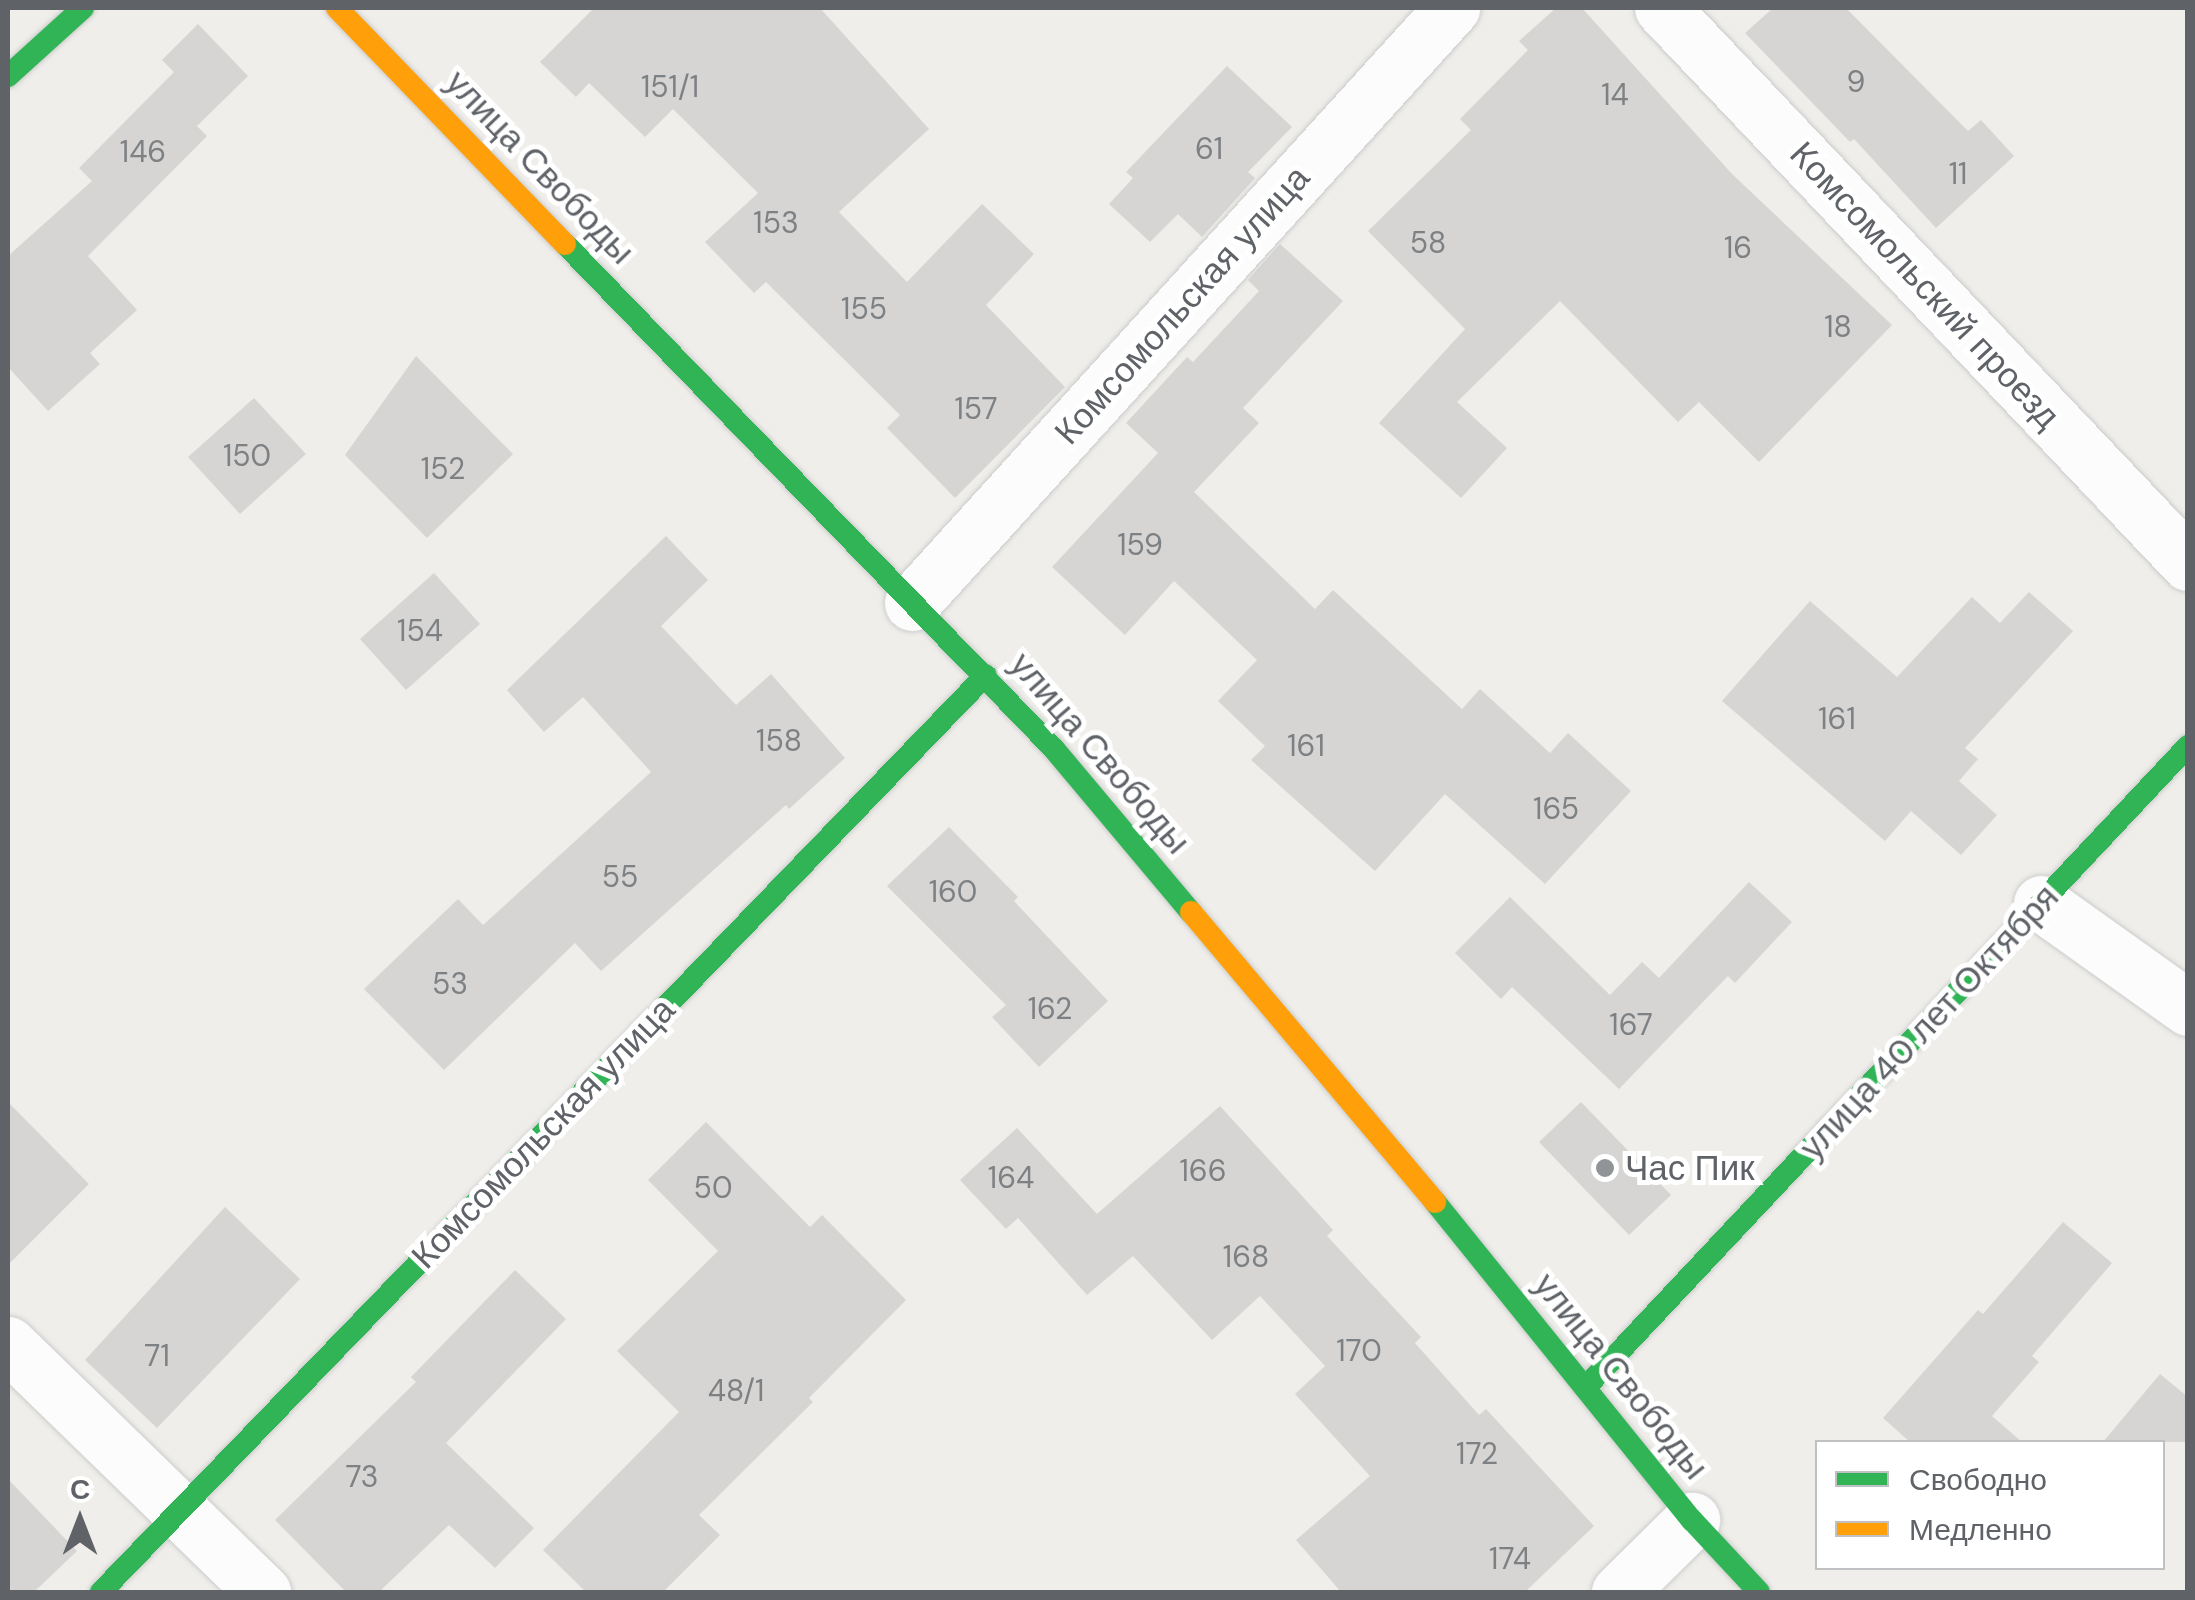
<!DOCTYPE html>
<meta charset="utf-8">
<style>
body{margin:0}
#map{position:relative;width:2195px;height:1600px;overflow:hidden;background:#efeeea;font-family:"DM Sans",sans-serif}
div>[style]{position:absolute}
.building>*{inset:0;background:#d6d5d3}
.roads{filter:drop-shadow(0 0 2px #cbcccc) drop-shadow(0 0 2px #cbcccc)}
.street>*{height:55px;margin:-27.5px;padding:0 27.5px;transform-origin:27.5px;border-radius:27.5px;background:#fdfcfc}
.fast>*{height:22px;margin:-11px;padding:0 11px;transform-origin:11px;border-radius:11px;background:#30b455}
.slow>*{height:22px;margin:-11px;padding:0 11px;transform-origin:11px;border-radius:11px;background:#ff9f0a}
.dots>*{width:28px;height:28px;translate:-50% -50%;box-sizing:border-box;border:5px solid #fff;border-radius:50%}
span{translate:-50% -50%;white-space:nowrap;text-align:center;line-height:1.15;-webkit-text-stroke:10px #fff;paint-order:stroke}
.number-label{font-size:30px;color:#7e8184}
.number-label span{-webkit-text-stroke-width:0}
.street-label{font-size:35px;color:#5f6368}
.poi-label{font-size:35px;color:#5f6368}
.left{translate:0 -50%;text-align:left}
.frame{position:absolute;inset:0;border:10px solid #5f6368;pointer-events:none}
.legend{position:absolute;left:1815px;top:1440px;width:350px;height:130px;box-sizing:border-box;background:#fff;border:2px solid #bfc1c3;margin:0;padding:12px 18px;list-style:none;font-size:30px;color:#5f6368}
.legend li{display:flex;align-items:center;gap:20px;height:50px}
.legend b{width:50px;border:2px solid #bfc1c3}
.north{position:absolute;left:30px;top:1470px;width:100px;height:100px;-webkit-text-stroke:8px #fff;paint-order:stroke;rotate:0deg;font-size:28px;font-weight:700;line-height:40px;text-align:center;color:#5f6368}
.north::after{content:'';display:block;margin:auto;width:35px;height:45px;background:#5f6368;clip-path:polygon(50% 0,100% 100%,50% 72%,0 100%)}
</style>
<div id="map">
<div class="building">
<div style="clip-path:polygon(594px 8px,820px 8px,929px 129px,839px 212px,907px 282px,982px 204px,1034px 254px,986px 305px,1065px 387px,955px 498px,887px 428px,900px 415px,766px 282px,754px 293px,705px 242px,758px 193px,673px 109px,645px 137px,589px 83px,576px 97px,540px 62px)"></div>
<div style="clip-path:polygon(1556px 8px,1582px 8px,1732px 174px,1892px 325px,1759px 462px,1699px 402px,1678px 422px,1560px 301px,1457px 402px,1507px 448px,1461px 498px,1379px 423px,1465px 329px,1368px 231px,1471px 130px,1460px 119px,1528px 50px,1519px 41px)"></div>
<div style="clip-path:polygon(1773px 8px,1846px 8px,1968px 131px,1981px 120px,2014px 156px,1936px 228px,1854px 139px,1850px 142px,1745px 33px)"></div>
<div style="clip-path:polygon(198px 24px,248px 76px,197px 126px,207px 136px,88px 256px,137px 310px,90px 353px,100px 364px,48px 411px,8px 367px,8px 256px,92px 181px,79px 168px,174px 72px,162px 60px)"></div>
<div style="clip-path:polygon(1227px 66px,1292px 127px,1248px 172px,1255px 178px,1202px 237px,1178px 214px,1150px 242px,1109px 204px,1133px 178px,1126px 172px)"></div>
<div style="clip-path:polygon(1280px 244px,1343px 301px,1243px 408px,1259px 423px,1194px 492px,1315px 609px,1333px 590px,1462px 709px,1480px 689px,1550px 753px,1568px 733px,1631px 791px,1545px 884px,1445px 794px,1375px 871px,1251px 760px,1265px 746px,1218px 701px,1257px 660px,1174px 581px,1125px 635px,1052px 567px,1158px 453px,1126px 423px,1187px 357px,1193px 362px,1259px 291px,1248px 280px)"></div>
<div style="clip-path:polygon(416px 356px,513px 454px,427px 538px,345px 455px)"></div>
<div style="clip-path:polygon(254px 398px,306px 454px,240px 514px,188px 457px)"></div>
<div style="clip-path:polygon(666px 536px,708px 580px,661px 626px,736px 705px,771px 674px,845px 758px,789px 809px,786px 805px,601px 971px,575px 943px,444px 1070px,364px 989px,458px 899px,483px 925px,651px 772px,583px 697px,544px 732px,507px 690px)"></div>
<div style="clip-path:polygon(434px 573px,480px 624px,406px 690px,360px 639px)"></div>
<div style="clip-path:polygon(2029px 592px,2073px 631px,1965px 748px,1978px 759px,1959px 781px,1997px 815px,1961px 855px,1911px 811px,1885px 841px,1722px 701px,1810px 601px,1897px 677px,1972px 597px,2000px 623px)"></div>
<div style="clip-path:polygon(949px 827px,1018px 897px,1014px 901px,1108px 1001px,1039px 1067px,992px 1017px,1006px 1005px,887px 886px)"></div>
<div style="clip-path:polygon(1749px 882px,1792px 922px,1735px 983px,1728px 976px,1619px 1089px,1512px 987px,1501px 999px,1455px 953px,1510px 897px,1610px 995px,1642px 962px,1659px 978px)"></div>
<div style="clip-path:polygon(8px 1102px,89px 1184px,8px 1265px)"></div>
<div style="clip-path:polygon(1581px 1102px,1671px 1195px,1629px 1235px,1539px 1142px)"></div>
<div style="clip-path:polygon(1220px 1106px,1333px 1230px,1327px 1236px,1421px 1337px,1415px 1343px,1479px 1415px,1486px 1409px,1594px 1526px,1525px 1592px,1341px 1592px,1296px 1540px,1370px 1476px,1295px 1394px,1325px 1366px,1260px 1296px,1212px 1340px,1133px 1256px,1087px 1295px,1018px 1218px,1006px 1229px,960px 1180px,1017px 1128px,1097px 1214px)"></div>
<div style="clip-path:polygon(706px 1122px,810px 1227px,822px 1215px,906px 1300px,809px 1398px,813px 1402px,699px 1515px,720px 1535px,663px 1592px,586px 1592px,543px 1550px,679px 1412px,617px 1351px,718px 1251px,648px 1180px)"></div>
<div style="clip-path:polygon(225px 1207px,300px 1279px,157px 1428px,85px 1360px)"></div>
<div style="clip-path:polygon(2063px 1222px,2112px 1263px,2032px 1356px,2039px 1362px,1992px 1416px,2022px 1442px,1910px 1442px,1883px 1418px,1978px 1310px,1983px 1314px)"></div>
<div style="clip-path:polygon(515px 1270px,566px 1319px,446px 1443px,534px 1528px,495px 1568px,449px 1525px,379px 1592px,346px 1592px,275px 1520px,416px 1382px,411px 1377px)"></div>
<div style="clip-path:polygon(2160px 1374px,2188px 1397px,2188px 1442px,2103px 1442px)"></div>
<div style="clip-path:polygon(8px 1479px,77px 1551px,34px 1592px,8px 1592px)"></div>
</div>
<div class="roads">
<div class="street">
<div style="left:1662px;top:8px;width:765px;rotate:46.54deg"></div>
<div style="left:912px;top:603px;width:804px;rotate:-47.77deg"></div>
<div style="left:2041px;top:903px;width:181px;rotate:35.5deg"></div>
<div style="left:8px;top:1344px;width:356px;rotate:44.2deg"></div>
<div style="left:1619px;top:1592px;width:103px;rotate:-44.6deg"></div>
</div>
<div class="fast">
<div style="left:8px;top:76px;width:101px;rotate:-42.2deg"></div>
<div style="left:565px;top:244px;width:703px;rotate:45.92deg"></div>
<div style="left:1054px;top:749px;width:213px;rotate:50deg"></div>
<div style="left:1435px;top:1202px;width:409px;rotate:51.1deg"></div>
<div style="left:1692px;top:1520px;width:98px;rotate:47.1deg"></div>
<div style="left:1587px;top:1386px;width:878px;rotate:-46.8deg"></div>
<div style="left:101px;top:1592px;width:1274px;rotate:-46.02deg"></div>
</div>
<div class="slow">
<div style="left:337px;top:8px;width:328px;rotate:46deg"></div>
<div style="left:1191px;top:912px;width:379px;rotate:49.9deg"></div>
</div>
</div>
<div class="dots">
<div style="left:1605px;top:1168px;background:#919496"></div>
</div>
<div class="number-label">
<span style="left:1856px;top:82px">9</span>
<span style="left:670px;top:87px">151/1</span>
<span style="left:1615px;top:95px">14</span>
<span style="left:1209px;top:149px">61</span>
<span style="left:143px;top:152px">146</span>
<span style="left:1958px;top:174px">11</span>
<span style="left:776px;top:223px">153</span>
<span style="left:1428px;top:243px">58</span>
<span style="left:1738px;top:248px">16</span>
<span style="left:864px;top:309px">155</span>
<span style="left:1838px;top:327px">18</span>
<span style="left:976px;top:409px">157</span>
<span style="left:247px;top:456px">150</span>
<span style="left:443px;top:469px">152</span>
<span style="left:1140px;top:545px">159</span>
<span style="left:420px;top:631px">154</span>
<span style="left:1837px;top:719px">161</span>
<span style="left:779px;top:741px">158</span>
<span style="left:1306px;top:746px">161</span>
<span style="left:1556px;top:809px">165</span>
<span style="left:620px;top:877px">55</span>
<span style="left:953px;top:892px">160</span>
<span style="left:450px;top:984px">53</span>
<span style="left:1050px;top:1009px">162</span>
<span style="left:1631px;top:1025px">167</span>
<span style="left:1203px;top:1171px">166</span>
<span style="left:1011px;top:1178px">164</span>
<span style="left:713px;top:1188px">50</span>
<span style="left:1246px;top:1257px">168</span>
<span style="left:1359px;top:1351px">170</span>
<span style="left:157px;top:1356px">71</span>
<span style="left:736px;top:1391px">48/1</span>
<span style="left:1477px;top:1454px">172</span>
<span style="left:362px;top:1477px">73</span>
<span style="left:1510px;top:1559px">174</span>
</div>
<div class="street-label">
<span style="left:540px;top:167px;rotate:46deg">улица Свободы</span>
<span style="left:1925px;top:285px;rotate:47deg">Комсомольский проезд</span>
<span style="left:1182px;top:305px;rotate:-48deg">Комсомольская улица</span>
<span style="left:1100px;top:753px;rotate:49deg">улица Свободы</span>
<span style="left:1929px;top:1022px;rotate:-47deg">улица 40 лет Октября</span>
<span style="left:543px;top:1133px;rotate:-46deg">Комсомольская улица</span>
<span style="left:1621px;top:1376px;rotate:51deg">улица Свободы</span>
</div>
<div class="poi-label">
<span class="left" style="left:1625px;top:1168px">Час Пик</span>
</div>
<div class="frame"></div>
<ul class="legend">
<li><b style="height:12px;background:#30b455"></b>Свободно</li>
<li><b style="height:12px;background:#ff9f0a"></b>Медленно</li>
</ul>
<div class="north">С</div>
</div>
